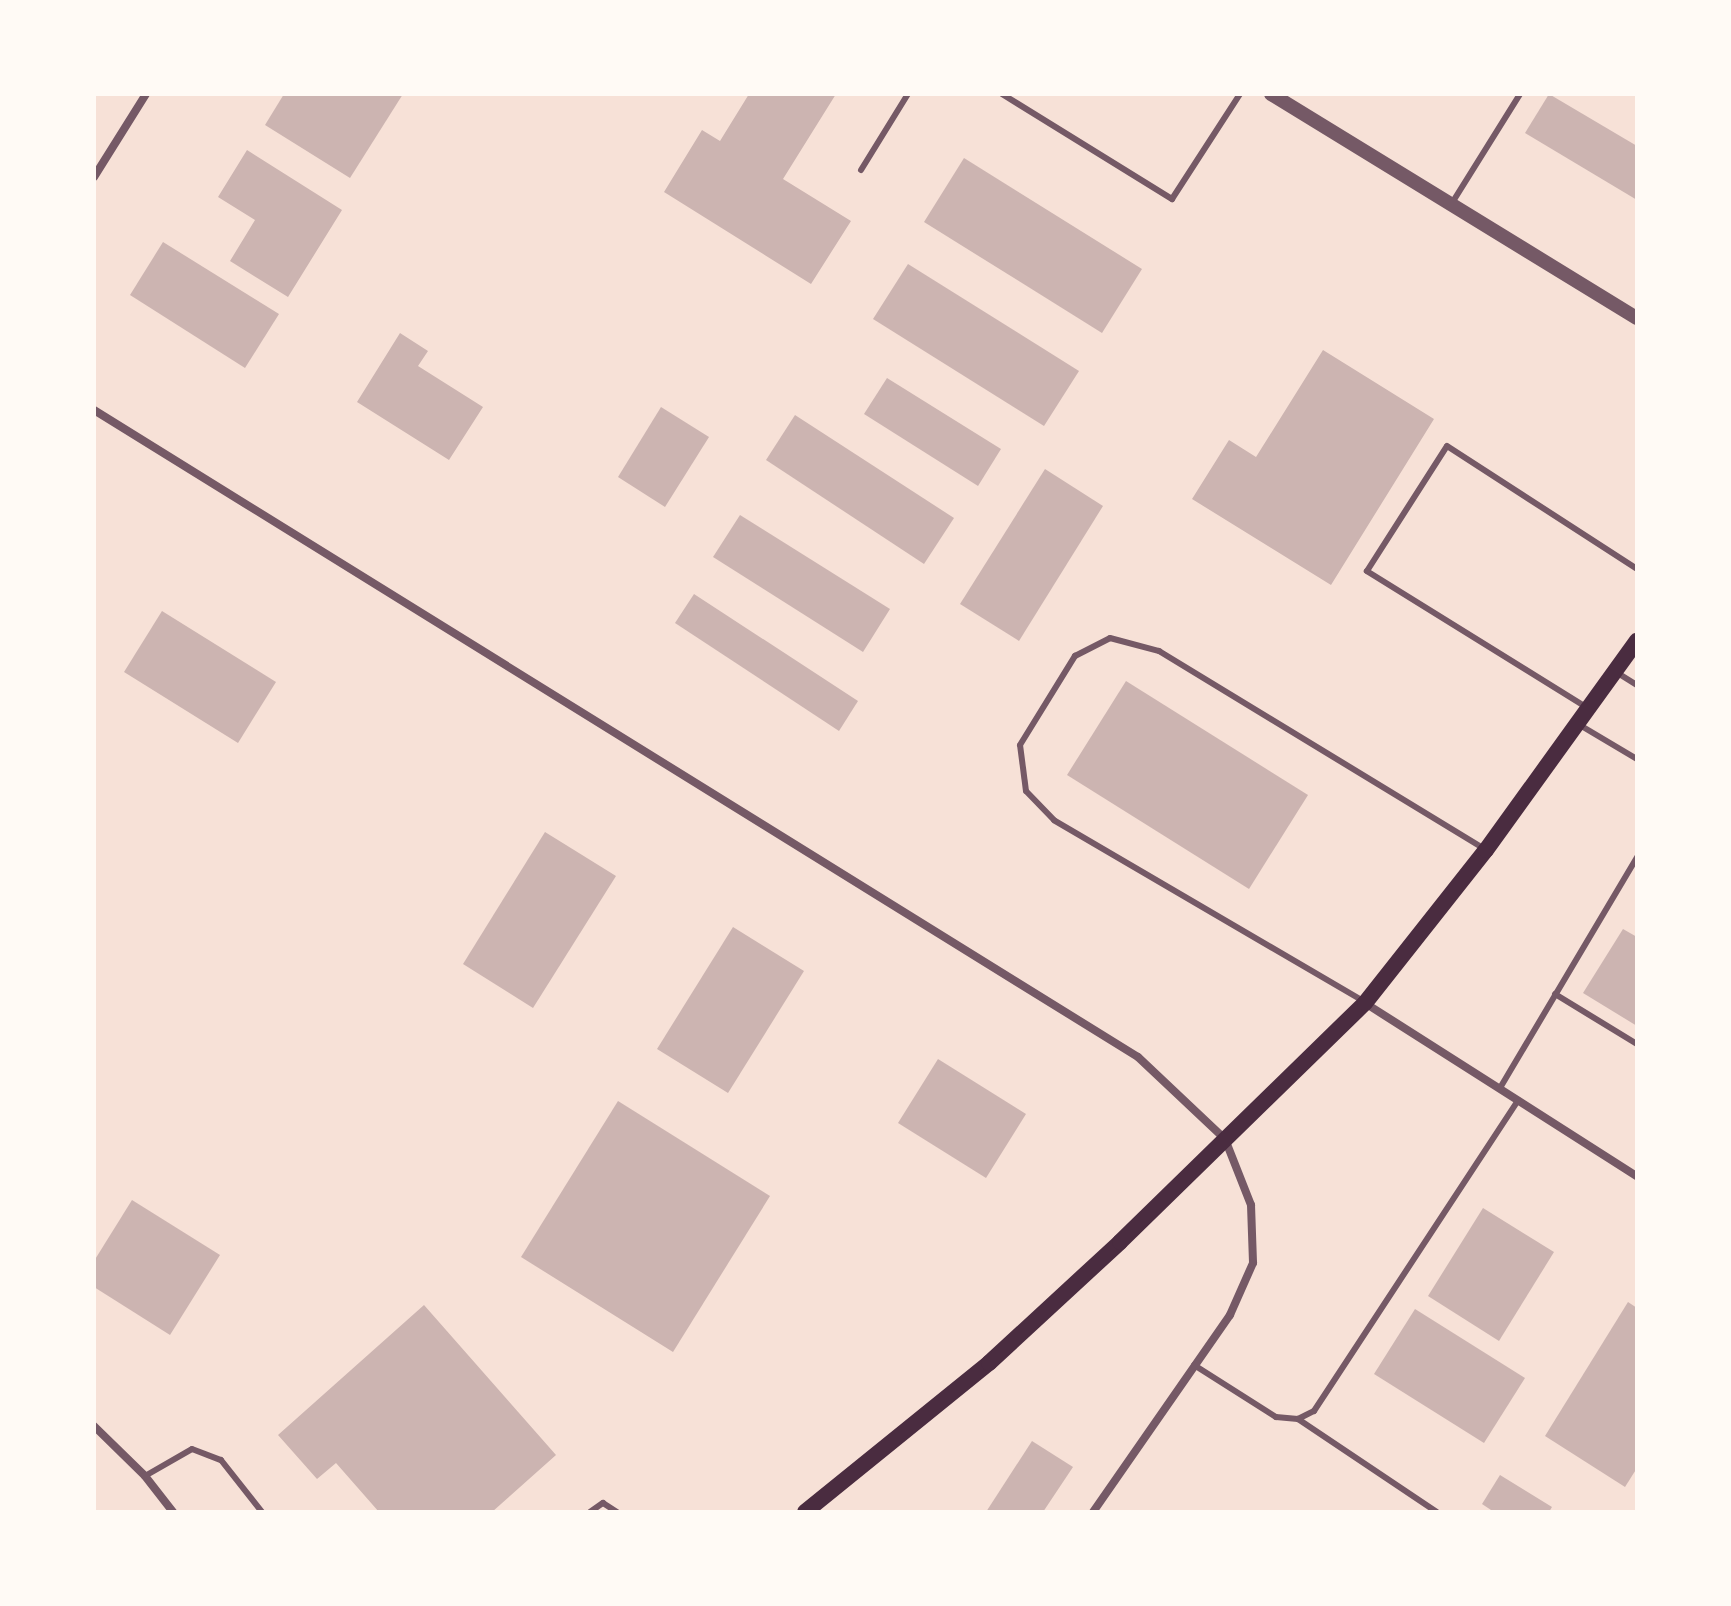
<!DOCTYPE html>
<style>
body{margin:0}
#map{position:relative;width:1731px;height:1606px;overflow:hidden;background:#f7e1d7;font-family:"DM Sans",sans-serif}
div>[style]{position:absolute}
.building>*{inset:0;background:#ccb4b1}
.service>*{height:6px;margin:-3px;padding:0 3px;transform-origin:3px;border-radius:3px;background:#755966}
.minor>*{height:8px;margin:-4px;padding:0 4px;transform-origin:4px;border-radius:4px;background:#755966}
.tertiary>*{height:14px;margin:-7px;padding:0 7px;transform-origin:7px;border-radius:7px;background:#755966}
.secondary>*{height:16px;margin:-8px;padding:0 8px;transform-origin:8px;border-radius:8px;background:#4a2c40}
span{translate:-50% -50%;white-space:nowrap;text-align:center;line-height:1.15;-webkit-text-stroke:8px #fffaf5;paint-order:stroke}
.frame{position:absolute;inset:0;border:96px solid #fffaf5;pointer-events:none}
</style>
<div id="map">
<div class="building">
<div style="clip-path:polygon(284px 94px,403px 94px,350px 178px,265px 125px)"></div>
<div style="clip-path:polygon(749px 94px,836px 94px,783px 179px,851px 221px,811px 284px,664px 192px,702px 130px,720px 141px)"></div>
<div style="clip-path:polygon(1549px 94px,1637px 146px,1637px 200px,1525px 133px)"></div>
<div style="clip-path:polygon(247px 150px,342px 210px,288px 297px,230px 261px,255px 220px,218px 197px)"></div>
<div style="clip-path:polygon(964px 158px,1142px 269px,1102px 333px,924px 222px)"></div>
<div style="clip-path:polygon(163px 242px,279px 314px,245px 368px,130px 295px)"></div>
<div style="clip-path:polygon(908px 264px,1079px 371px,1044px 426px,873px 319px)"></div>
<div style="clip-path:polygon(400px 333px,428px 351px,418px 366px,483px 407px,449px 460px,357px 402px)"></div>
<div style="clip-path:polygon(1323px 350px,1434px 419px,1331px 585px,1192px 499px,1229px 440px,1256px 457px)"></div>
<div style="clip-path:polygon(887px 378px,1001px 449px,978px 486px,864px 414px)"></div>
<div style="clip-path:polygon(661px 407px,709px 437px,665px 507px,618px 477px)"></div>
<div style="clip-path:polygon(795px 415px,954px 518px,924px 564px,766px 460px)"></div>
<div style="clip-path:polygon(1045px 469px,1103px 506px,1019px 641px,960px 604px)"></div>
<div style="clip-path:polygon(740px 515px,890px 609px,863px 652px,713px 557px)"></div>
<div style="clip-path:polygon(694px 594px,858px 701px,839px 731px,675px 623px)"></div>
<div style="clip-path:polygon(162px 611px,276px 682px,238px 743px,124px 672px)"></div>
<div style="clip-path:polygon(1126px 681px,1308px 795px,1249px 889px,1067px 775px)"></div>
<div style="clip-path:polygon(545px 832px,616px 876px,533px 1008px,463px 964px)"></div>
<div style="clip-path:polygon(733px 927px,804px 971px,728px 1093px,657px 1049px)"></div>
<div style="clip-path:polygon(1623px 929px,1637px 937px,1637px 1026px,1583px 993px)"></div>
<div style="clip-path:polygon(938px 1059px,1026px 1114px,986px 1178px,898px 1123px)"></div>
<div style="clip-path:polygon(618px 1101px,770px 1196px,673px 1352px,521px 1257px)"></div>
<div style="clip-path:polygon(132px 1200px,220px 1255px,170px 1335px,94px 1287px,94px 1261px)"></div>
<div style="clip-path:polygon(1483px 1208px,1554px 1252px,1499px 1341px,1428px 1296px)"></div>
<div style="clip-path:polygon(1628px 1302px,1637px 1308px,1637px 1468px,1625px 1487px,1545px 1436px)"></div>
<div style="clip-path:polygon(424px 1305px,556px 1455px,492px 1512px,379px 1512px,336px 1463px,317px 1479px,278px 1435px)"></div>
<div style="clip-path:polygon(1415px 1309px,1525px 1378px,1484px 1443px,1374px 1374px)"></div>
<div style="clip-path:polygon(1032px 1441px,1073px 1467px,1043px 1512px,986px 1512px)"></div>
<div style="clip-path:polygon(1500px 1475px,1552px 1507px,1549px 1512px,1494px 1512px,1482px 1504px)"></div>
</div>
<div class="service">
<div style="left:1002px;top:94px;width:200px;rotate:31.7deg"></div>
<div style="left:1172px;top:199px;width:125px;rotate:-57.1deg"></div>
<div style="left:861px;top:170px;width:89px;rotate:-58.3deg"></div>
<div style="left:1452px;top:203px;width:128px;rotate:-58deg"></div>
<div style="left:1616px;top:672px;width:25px;rotate:32deg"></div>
<div style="left:1586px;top:707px;width:258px;rotate:-148.2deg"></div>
<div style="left:1367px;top:571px;width:148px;rotate:-57.4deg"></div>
<div style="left:1447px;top:446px;width:226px;rotate:32.9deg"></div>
<div style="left:1578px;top:724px;width:69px;rotate:30.7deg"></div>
<div style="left:1555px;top:994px;width:96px;rotate:31.4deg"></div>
<div style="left:1365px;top:1002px;width:360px;rotate:-149.7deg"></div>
<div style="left:1054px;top:820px;width:40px;rotate:-134deg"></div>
<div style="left:1026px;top:791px;width:46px;rotate:-97.4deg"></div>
<div style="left:1020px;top:745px;width:105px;rotate:-58.3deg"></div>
<div style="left:1075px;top:656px;width:39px;rotate:-27deg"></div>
<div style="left:1110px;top:638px;width:51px;rotate:14.9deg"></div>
<div style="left:1159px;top:651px;width:383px;rotate:31.3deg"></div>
<div style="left:1500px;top:1088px;width:269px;rotate:-59.3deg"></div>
<div style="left:1194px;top:1365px;width:97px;rotate:32.4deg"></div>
<div style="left:1276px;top:1417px;width:22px;rotate:5deg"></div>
<div style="left:1298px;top:1419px;width:18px;rotate:-27deg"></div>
<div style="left:1314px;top:1411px;width:372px;rotate:-56.7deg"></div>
<div style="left:1298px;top:1419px;width:167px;rotate:33.8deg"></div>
<div style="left:145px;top:1476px;width:54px;rotate:-29.9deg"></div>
<div style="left:192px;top:1449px;width:31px;rotate:21deg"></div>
<div style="left:221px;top:1460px;width:66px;rotate:51.7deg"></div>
<div style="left:590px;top:1512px;width:16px;rotate:-35deg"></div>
<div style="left:603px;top:1503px;width:17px;rotate:33deg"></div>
</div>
<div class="minor">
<div style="left:94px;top:177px;width:98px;rotate:-57.9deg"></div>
<div style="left:94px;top:410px;width:1228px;rotate:31.79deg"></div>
<div style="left:1138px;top:1057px;width:120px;rotate:43.3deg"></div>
<div style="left:1225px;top:1139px;width:71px;rotate:68.5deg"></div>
<div style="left:1251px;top:1205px;width:58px;rotate:88deg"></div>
<div style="left:1253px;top:1263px;width:57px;rotate:113.9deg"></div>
<div style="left:1230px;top:1315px;width:240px;rotate:124.8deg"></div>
<div style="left:1365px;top:1003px;width:322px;rotate:32.5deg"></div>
<div style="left:94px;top:1426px;width:71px;rotate:44.4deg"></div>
<div style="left:145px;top:1476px;width:46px;rotate:52.1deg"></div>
</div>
<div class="tertiary">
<div style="left:1271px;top:94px;width:429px;rotate:31.5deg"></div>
</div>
<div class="secondary">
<div style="left:805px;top:1512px;width:237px;rotate:-39deg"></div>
<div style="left:989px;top:1363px;width:178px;rotate:-42.7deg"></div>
<div style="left:1120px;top:1242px;width:342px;rotate:-44.3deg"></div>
<div style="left:1365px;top:1003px;width:195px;rotate:-51.7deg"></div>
<div style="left:1486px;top:850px;width:258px;rotate:-54.2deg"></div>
</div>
<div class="frame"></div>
</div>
